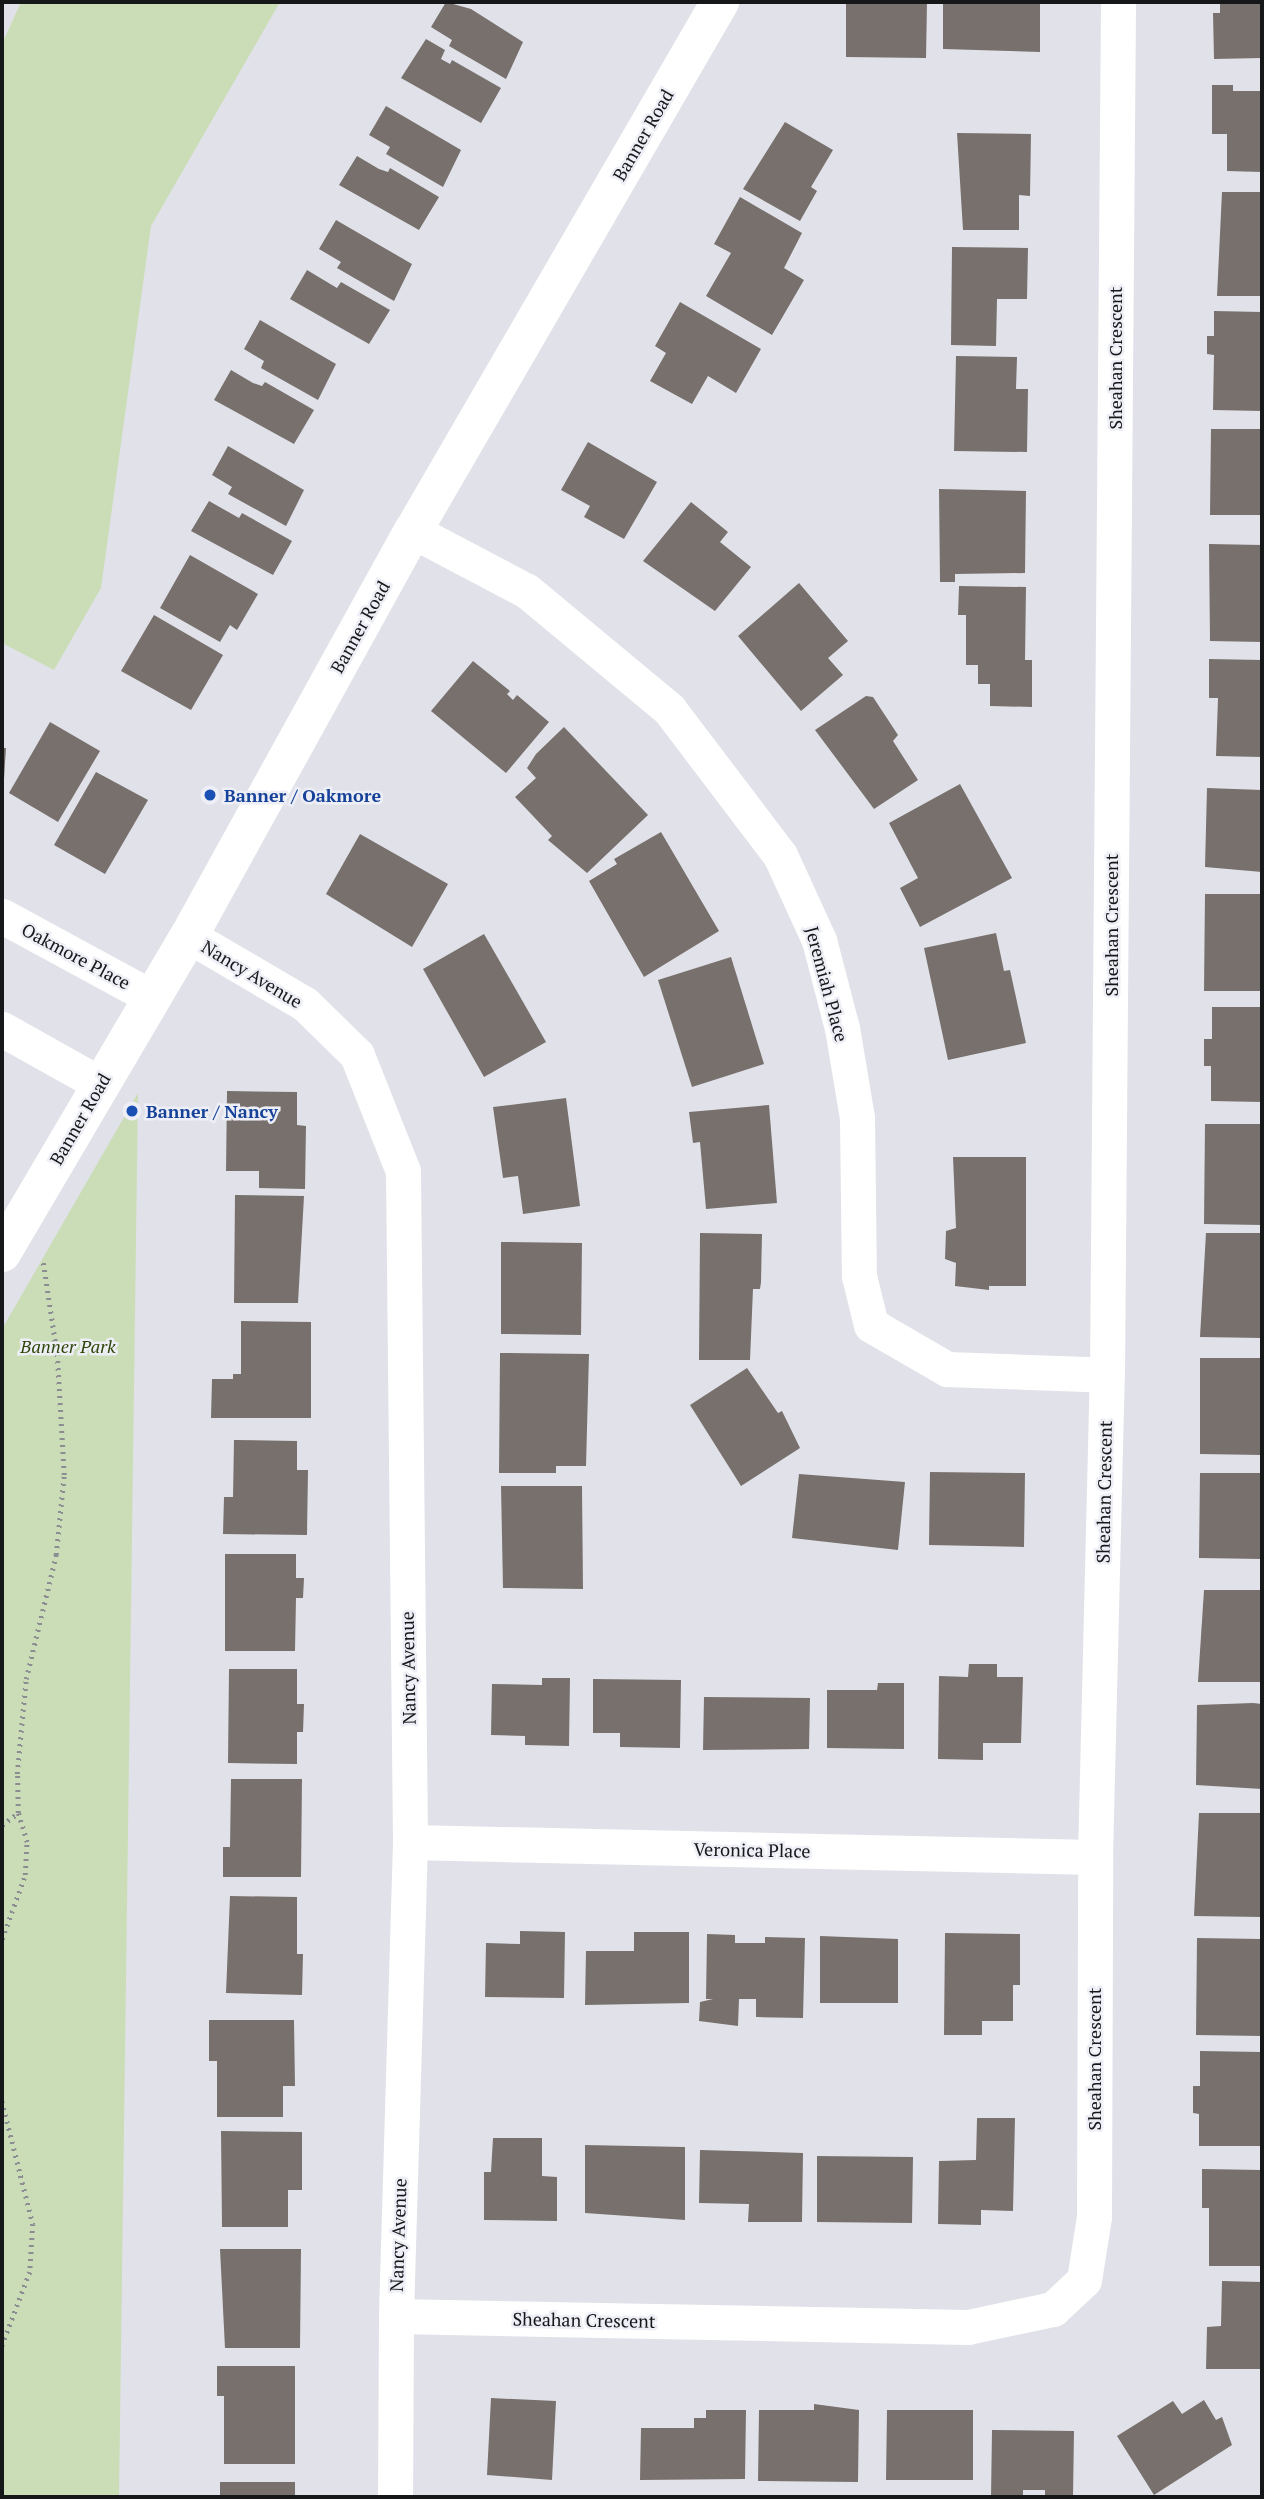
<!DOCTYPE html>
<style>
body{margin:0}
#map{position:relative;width:1264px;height:2499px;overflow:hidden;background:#e1e2e9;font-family:"PT Serif",serif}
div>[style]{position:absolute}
.green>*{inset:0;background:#caddb6}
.building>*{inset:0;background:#77706d}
.path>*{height:4.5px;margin-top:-2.25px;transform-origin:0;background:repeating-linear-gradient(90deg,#8c8d92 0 2px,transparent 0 7px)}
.minor>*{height:35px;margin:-17.5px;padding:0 17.5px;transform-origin:17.5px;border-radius:17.5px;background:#fff}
.tertiary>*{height:38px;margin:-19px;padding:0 19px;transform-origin:19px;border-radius:19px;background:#fff}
.dots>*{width:19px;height:19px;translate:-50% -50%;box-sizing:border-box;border:4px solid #eeeff6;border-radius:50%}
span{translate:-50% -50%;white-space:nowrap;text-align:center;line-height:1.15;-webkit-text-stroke:5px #eeeff6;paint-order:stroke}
.street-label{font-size:18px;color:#161719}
.transit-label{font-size:18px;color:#164399;font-weight:700}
.left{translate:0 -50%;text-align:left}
.park-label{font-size:18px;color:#2e4509;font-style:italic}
.frame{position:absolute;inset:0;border:4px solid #161719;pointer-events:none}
</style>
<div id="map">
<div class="green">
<div style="clip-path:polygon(21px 2px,280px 2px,151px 226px,101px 588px,54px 670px,2px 643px,2px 44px)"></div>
<div style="clip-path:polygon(138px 1093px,119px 2497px,2px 2497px,2px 1329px)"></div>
</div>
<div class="building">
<div style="clip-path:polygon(446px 2px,471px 9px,523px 42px,506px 79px,449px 46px,452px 40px,431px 27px)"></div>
<div style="clip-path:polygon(846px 2px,927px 2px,926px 58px,846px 57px)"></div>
<div style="clip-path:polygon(943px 2px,1040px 2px,1040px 52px,943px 49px)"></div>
<div style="clip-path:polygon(1220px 2px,1262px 2px,1262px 58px,1214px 59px,1213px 13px,1220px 13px)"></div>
<div style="clip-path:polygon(426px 39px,445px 50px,441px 59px,450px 64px,452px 60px,501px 88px,481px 123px,401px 78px)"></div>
<div style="clip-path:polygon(1212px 85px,1233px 85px,1233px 91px,1262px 91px,1262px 172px,1227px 171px,1227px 134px,1212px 134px)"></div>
<div style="clip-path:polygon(386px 106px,461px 150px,443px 187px,386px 154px,390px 147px,369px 135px)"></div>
<div style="clip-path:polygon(785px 122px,833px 150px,811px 187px,817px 191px,800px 221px,743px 189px)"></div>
<div style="clip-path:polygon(957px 133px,1031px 134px,1030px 196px,1019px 195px,1019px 230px,963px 230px)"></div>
<div style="clip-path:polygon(357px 156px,379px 169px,388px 172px,390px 168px,439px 197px,419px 230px,339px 185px)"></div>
<div style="clip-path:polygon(1222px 192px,1262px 192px,1262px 296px,1217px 296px)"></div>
<div style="clip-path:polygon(740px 197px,802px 233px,784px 268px,804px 280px,772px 335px,706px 296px,731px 253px,714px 244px)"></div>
<div style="clip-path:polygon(336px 220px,412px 264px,394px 301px,337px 268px,341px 262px,319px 249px)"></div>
<div style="clip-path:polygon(952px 247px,1028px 248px,1027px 299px,997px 299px,996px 346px,951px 345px)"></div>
<div style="clip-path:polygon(307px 270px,337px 288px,341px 282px,390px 310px,369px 344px,290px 299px)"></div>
<div style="clip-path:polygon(680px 302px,761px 349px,736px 393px,708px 376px,692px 404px,650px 381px,666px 353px,655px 346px)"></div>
<div style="clip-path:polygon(1214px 311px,1262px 312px,1262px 411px,1213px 410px,1214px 355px,1207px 354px,1207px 336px,1214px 336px)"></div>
<div style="clip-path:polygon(260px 320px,336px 364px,318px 400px,261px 368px,264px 361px,244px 349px)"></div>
<div style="clip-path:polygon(956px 356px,1017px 357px,1016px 389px,1028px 389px,1027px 452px,954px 451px)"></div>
<div style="clip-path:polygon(231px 370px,253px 383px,262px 386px,265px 382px,314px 410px,294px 444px,214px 400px)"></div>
<div style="clip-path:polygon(1211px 429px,1262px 429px,1262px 515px,1210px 515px)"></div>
<div style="clip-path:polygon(588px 442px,657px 482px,624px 539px,584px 517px,590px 506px,561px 490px)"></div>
<div style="clip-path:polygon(228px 446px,304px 490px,286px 526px,228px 494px,232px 487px,212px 475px)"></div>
<div style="clip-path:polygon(939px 489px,1026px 491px,1025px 573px,955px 574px,955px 582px,940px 582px)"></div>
<div style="clip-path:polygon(209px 501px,239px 518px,242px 513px,292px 541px,273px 575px,191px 531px)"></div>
<div style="clip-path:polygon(691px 502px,728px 532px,720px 542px,751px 567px,715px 611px,643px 561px)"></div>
<div style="clip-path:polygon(1209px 544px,1262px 545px,1262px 642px,1210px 641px)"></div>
<div style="clip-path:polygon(190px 555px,258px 594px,237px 630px,230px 625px,220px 642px,160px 608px)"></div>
<div style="clip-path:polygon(799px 583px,848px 641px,828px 658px,843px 675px,801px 711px,738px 636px)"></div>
<div style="clip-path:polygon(959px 586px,1026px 587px,1025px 660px,1032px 660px,1032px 707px,990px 706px,990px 684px,978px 684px,978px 665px,966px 665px,966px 615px,958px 615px)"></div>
<div style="clip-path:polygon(154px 615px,223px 655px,191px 710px,121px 671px)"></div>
<div style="clip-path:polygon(1209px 659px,1262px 660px,1262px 757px,1216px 756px,1218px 698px,1209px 698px)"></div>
<div style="clip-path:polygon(473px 661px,510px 691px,507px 694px,513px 700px,517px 695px,549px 722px,506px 773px,431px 711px)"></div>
<div style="clip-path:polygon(866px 696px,873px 697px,898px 735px,893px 741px,918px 780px,874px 809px,815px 730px)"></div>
<div style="clip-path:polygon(50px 722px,100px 751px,58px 822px,9px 793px)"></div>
<div style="clip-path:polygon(564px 727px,648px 815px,587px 873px,548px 840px,552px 836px,515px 797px,536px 778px,527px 768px,536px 754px)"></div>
<div style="clip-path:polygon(2px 748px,6px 748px,4px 779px,2px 779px)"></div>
<div style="clip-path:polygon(96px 772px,148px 800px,105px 874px,54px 845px)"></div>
<div style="clip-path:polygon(960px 784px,1012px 878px,920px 927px,900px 888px,918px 878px,889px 823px)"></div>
<div style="clip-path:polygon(1207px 788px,1262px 790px,1262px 872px,1205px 867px)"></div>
<div style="clip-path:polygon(661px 832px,719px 931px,644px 977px,589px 881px,617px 864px,614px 859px)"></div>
<div style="clip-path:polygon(360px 834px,448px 884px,412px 947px,326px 894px)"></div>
<div style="clip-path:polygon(1205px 894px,1262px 894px,1262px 991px,1204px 991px)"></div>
<div style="clip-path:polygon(996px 933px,1004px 971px,1010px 970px,1026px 1043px,948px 1060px,924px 948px)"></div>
<div style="clip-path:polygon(484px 934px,546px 1042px,484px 1077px,423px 969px)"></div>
<div style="clip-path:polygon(731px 957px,764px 1064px,692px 1087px,658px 980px)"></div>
<div style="clip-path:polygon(1212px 1007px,1262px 1007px,1262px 1102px,1211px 1101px,1211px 1066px,1204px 1066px,1204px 1039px,1212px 1039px)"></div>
<div style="clip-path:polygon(227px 1091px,297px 1092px,297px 1125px,306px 1126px,305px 1189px,259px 1188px,259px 1171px,226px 1171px)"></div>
<div style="clip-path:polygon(566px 1098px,580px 1206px,523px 1214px,518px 1176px,503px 1178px,493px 1107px)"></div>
<div style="clip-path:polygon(769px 1105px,777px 1203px,706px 1209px,700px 1142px,693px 1143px,689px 1112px)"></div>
<div style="clip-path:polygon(1205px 1124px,1262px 1124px,1262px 1225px,1204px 1224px)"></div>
<div style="clip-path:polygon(953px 1157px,1026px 1157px,1026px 1286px,989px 1286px,989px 1290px,955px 1286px,956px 1263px,945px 1259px,946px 1231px,956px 1228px)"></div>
<div style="clip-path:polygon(235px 1195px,304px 1196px,298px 1303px,234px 1303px)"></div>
<div style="clip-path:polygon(700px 1233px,762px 1234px,761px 1282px,760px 1289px,753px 1289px,750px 1360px,699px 1360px)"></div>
<div style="clip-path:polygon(1206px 1233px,1262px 1233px,1262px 1338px,1200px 1337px)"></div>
<div style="clip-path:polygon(501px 1242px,582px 1243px,581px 1335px,501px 1334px)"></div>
<div style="clip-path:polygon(241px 1321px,311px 1322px,311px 1418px,211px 1418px,212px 1379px,233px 1379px,233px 1374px,241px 1374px)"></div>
<div style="clip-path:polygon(500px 1353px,589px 1354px,586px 1466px,556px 1466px,556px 1473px,499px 1473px)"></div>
<div style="clip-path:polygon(1200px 1358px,1262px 1358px,1262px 1455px,1200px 1454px)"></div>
<div style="clip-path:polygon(747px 1368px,778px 1413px,782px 1411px,800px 1448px,741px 1486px,690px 1405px)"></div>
<div style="clip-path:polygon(234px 1440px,297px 1441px,297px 1470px,308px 1470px,307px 1535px,223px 1534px,224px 1497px,233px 1497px)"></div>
<div style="clip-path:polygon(930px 1472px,1025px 1473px,1024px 1547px,929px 1545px)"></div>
<div style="clip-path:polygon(1200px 1473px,1262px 1473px,1262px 1559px,1199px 1558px)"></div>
<div style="clip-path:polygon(799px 1474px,905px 1482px,898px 1550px,792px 1538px)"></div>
<div style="clip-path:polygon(501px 1486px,582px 1486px,583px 1589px,503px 1588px)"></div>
<div style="clip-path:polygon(225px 1554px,296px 1554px,296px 1578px,304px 1578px,303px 1598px,296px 1598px,295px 1651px,225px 1651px)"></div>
<div style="clip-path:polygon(1204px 1590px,1262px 1590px,1262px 1682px,1198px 1682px)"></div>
<div style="clip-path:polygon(969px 1664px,997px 1664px,997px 1677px,1023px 1677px,1021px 1743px,983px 1743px,983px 1760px,938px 1759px,939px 1676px,968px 1677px)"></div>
<div style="clip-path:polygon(229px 1669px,297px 1669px,297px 1704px,304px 1704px,303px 1732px,297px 1732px,297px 1764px,228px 1763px)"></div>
<div style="clip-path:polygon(542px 1678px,570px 1678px,569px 1746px,525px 1745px,525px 1736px,491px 1735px,492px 1684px,542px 1685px)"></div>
<div style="clip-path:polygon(593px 1679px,681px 1680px,680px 1748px,620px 1747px,620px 1733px,593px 1733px)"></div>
<div style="clip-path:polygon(878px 1683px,904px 1683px,904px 1749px,827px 1748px,827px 1690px,877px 1690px)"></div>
<div style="clip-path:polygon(704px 1697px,810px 1698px,809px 1749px,703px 1750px)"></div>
<div style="clip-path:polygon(1253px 1703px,1262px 1704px,1262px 1789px,1196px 1785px,1197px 1705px)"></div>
<div style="clip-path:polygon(231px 1779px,302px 1779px,301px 1877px,223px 1877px,223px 1847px,230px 1847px)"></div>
<div style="clip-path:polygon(1199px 1813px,1262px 1813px,1262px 1917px,1194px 1916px)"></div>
<div style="clip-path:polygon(230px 1896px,297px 1897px,297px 1954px,303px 1954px,302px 1995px,226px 1993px)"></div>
<div style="clip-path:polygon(520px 1931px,565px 1932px,564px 1998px,485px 1997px,486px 1943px,520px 1944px)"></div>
<div style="clip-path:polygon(634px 1932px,689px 1932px,689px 2003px,585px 2005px,586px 1951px,634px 1951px)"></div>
<div style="clip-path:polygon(945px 1933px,1020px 1934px,1020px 1985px,1013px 1985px,1013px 2021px,982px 2021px,982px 2035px,944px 2035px)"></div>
<div style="clip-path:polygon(707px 1934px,735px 1935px,735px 1943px,765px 1943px,765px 1937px,805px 1938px,803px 2018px,756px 2017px,756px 1999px,739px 1999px,738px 2026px,699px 2021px,700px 2002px,713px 1999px,706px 1999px)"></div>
<div style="clip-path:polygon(820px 1936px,898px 1939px,898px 2003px,820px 2003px)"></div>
<div style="clip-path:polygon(1197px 1938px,1262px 1939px,1262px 2036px,1196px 2035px)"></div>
<div style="clip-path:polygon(209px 2020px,294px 2020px,295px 2086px,283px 2086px,283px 2117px,217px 2117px,217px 2061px,209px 2061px)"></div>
<div style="clip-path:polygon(1200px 2051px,1262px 2052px,1262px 2146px,1199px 2146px,1199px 2114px,1193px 2113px,1193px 2086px,1200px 2086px)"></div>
<div style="clip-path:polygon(977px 2118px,1015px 2118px,1013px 2211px,981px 2210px,981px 2225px,938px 2224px,939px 2161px,976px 2160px)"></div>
<div style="clip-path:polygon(221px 2131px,302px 2132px,302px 2190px,288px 2190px,288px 2227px,222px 2227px)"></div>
<div style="clip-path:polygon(493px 2138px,542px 2138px,542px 2176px,557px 2177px,557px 2221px,484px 2220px,484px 2172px,491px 2172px)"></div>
<div style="clip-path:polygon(585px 2145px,685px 2147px,685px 2220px,585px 2213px)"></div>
<div style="clip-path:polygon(700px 2150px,803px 2153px,802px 2222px,748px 2222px,749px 2204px,699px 2203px)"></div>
<div style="clip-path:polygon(817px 2156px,913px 2157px,912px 2223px,817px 2222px)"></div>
<div style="clip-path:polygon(1202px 2169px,1262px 2170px,1262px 2266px,1209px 2266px,1209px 2208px,1202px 2208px)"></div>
<div style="clip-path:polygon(220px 2249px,301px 2249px,300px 2348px,225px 2348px)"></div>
<div style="clip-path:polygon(1222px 2281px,1262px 2282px,1262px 2369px,1206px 2369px,1207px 2327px,1221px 2326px)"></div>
<div style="clip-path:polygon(217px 2366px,295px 2366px,295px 2464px,224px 2464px,224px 2396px,217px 2396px)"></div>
<div style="clip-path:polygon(491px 2398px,556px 2401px,552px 2480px,487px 2475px)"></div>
<div style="clip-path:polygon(1204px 2400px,1216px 2420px,1222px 2417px,1232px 2445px,1154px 2495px,1117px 2436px,1173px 2401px,1182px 2414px)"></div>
<div style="clip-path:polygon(814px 2404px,859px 2410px,858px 2482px,758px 2481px,759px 2410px,814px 2410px)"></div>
<div style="clip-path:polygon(706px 2410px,746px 2410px,745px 2479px,640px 2480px,641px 2428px,694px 2428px,694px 2418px,706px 2418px)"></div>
<div style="clip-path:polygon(887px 2410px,973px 2410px,973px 2480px,886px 2480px)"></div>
<div style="clip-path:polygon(992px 2430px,1074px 2431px,1073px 2497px,1045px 2497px,1045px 2490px,1023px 2490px,1023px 2497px,991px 2497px)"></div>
<div style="clip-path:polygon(220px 2482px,295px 2482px,295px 2497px,220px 2497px)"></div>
</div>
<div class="path">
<div style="left:2px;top:1825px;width:20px;rotate:-37deg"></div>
<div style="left:2px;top:1939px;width:68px;rotate:-70.2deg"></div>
<div style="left:25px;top:1875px;width:33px;rotate:-87deg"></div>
<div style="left:27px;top:1842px;width:30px;rotate:-107deg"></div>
<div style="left:18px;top:1813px;width:39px;rotate:-91deg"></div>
<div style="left:17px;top:1774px;width:95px;rotate:-84.6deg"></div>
<div style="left:26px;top:1679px;width:128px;rotate:-76.4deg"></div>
<div style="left:56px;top:1555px;width:80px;rotate:-84.3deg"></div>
<div style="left:64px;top:1475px;width:120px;rotate:-93.3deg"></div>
<div style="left:57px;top:1355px;width:94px;rotate:-98.6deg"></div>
<div style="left:2px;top:2101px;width:127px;rotate:75.9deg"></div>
<div style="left:33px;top:2224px;width:48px;rotate:93.6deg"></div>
<div style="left:30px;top:2272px;width:79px;rotate:110.7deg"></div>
</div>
<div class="minor">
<div style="left:413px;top:531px;width:129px;rotate:27.8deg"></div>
<div style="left:527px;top:591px;width:185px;rotate:39.7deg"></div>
<div style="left:669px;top:709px;width:183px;rotate:52.8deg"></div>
<div style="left:780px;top:855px;width:94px;rotate:65.4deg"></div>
<div style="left:819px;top:940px;width:91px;rotate:75.4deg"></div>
<div style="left:842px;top:1028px;width:91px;rotate:80.5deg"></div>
<div style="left:857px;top:1118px;width:158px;rotate:89.3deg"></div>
<div style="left:859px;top:1276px;width:50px;rotate:76.2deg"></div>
<div style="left:871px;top:1325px;width:88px;rotate:30.1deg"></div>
<div style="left:947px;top:1369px;width:160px;rotate:2.1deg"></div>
<div style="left:2px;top:916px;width:170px;rotate:28.5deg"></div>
<div style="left:189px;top:936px;width:134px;rotate:30.4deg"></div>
<div style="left:305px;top:1004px;width:73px;rotate:44.4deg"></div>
<div style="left:357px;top:1055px;width:125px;rotate:68.4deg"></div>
<div style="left:403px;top:1171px;width:671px;rotate:89.4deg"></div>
<div style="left:410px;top:1842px;width:474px;rotate:91.7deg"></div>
<div style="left:396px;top:2316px;width:181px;rotate:90.3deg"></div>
<div style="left:2px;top:1029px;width:112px;rotate:29.3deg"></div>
<div style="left:410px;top:1842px;width:685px;rotate:1.25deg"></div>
<div style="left:396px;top:2316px;width:572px;rotate:1.1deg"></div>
<div style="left:968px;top:2327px;width:87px;rotate:-12deg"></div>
<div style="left:1053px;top:2309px;width:42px;rotate:-43.1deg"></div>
<div style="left:1084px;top:2280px;width:64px;rotate:-81deg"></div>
<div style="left:1094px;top:2217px;width:360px;rotate:-89.8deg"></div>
<div style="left:1095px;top:1857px;width:482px;rotate:-88.6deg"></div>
<div style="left:1107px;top:1375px;width:1373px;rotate:-89.54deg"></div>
</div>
<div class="tertiary">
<div style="left:2px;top:1253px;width:368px;rotate:-59.5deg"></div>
<div style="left:189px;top:936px;width:463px;rotate:-61.1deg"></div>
<div style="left:413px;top:531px;width:612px;rotate:-59.87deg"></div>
</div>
<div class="dots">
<div style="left:210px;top:795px;background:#1a4fb4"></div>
<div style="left:132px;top:1111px;background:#1a4fb4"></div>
</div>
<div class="street-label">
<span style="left:643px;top:135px;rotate:-60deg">Banner Road</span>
<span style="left:1115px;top:358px;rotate:-90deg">Sheahan Crescent</span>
<span style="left:360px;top:627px;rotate:-61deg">Banner Road</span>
<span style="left:1111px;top:925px;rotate:-90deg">Sheahan Crescent</span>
<span style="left:76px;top:956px;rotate:28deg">Oakmore Place</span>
<span style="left:252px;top:974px;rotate:31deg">Nancy Avenue</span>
<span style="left:827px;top:984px;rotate:75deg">Jeremiah Place</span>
<span style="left:80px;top:1119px;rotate:-60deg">Banner Road</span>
<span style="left:1104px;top:1492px;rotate:-89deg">Sheahan Crescent</span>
<span style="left:408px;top:1668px;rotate:-91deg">Nancy Avenue</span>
<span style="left:752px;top:1850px;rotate:1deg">Veronica Place</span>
<span style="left:1094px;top:2059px;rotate:-90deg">Sheahan Crescent</span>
<span style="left:398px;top:2235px;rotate:-88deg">Nancy Avenue</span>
<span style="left:584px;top:2320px;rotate:1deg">Sheahan Crescent</span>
</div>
<div class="transit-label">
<span class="left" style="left:224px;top:795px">Banner / Oakmore</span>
<span class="left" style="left:146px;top:1111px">Banner / Nancy</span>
</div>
<div class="park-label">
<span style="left:68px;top:1346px">Banner Park</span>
</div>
<div class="frame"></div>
</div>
